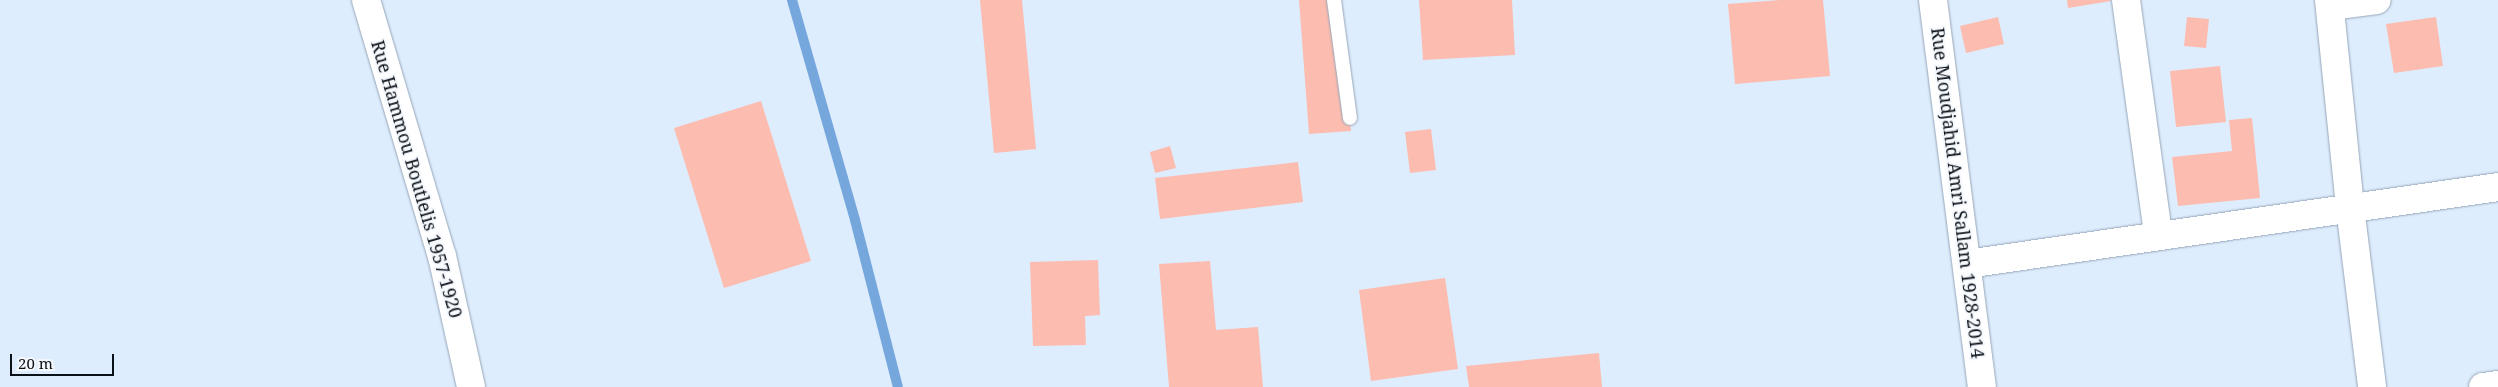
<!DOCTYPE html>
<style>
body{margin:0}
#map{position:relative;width:2498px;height:387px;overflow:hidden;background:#deedfd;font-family:"Noto Serif",serif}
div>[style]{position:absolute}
.stream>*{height:10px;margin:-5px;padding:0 5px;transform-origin:5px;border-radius:5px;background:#75a7dd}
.building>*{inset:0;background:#fcbcaf}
.roads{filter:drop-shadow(0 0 1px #95a6b9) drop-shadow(0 0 1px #95a6b9)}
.lane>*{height:14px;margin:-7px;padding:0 7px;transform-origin:7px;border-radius:7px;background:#fff}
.street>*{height:28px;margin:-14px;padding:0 14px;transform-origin:14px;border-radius:14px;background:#fff}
.secondary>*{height:28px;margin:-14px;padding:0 14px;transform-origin:14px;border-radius:14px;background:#fff}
span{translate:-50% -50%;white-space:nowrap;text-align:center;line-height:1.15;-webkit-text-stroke:4px #f5f8fd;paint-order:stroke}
.street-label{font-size:18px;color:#0b1118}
.scale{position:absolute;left:10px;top:354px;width:104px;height:22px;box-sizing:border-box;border:2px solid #0b1118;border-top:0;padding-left:6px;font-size:15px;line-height:18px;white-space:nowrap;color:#0b1118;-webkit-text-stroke:4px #f5f8fd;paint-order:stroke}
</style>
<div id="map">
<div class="stream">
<div style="left:792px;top:0;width:229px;rotate:74deg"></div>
<div style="left:855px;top:220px;width:172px;rotate:75.6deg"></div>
</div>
<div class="building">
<div style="clip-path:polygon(980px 0,1022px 0,1036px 149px,994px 153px)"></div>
<div style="clip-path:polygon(1299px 0,1341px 0,1351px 131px,1309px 134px)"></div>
<div style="clip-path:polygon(1419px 0,1512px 0,1515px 55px,1423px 60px)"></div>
<div style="clip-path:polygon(1780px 0,1823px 0,1830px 76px,1735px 84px,1728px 4px)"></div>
<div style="clip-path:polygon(2067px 0,2111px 0,2111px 1px,2068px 8px)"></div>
<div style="clip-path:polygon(1998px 17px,2004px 44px,1966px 53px,1960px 26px)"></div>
<div style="clip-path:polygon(2187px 17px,2209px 19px,2206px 48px,2184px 46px)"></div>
<div style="clip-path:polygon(2436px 17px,2443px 66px,2394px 73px,2386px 24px)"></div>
<div style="clip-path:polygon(2220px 66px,2226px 122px,2176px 127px,2170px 71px)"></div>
<div style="clip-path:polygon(761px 101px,811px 261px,724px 288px,674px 128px)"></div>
<div style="clip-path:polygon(2252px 118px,2260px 198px,2178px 206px,2172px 157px,2232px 151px,2229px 120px)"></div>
<div style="clip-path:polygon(1431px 129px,1436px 170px,1410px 173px,1405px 132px)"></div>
<div style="clip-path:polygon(1170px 146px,1176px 168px,1155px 173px,1150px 152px)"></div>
<div style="clip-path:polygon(1298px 162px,1303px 202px,1160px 219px,1155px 178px)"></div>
<div style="clip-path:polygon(1098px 260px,1100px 315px,1085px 316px,1086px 345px,1033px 346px,1030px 262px)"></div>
<div style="clip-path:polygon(1210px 261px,1216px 330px,1258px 327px,1263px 387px,1169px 387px,1159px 264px)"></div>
<div style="clip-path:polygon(1445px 278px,1458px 369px,1371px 381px,1359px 290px)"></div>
<div style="clip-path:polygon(1599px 353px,1602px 387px,1469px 387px,1466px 366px)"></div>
</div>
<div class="roads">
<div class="lane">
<div style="left:1334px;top:0;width:119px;rotate:82.3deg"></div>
</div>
<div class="street">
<div style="left:1933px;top:0;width:390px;rotate:82.8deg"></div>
<div style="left:2126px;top:0;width:237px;rotate:82.2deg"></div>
<div style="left:2329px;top:0;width:208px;rotate:84.2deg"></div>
<div style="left:2350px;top:207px;width:181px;rotate:83deg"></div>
<div style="left:2330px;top:6px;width:47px;rotate:-7.3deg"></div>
<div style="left:1967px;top:264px;width:537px;rotate:-8.25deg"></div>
<div style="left:2483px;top:387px;width:15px;rotate:-8deg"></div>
</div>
<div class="secondary">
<div style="left:366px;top:0;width:267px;rotate:73.5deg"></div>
<div style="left:442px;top:256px;width:134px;rotate:77.5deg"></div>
</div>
</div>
<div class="street-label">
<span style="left:417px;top:179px;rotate:74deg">Rue Hammou Boutlelis 1957-1920</span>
<span style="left:1958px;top:193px;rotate:83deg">Rue Moudjahid Amri Sallam 1928-2014</span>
</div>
<div class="scale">20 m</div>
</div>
